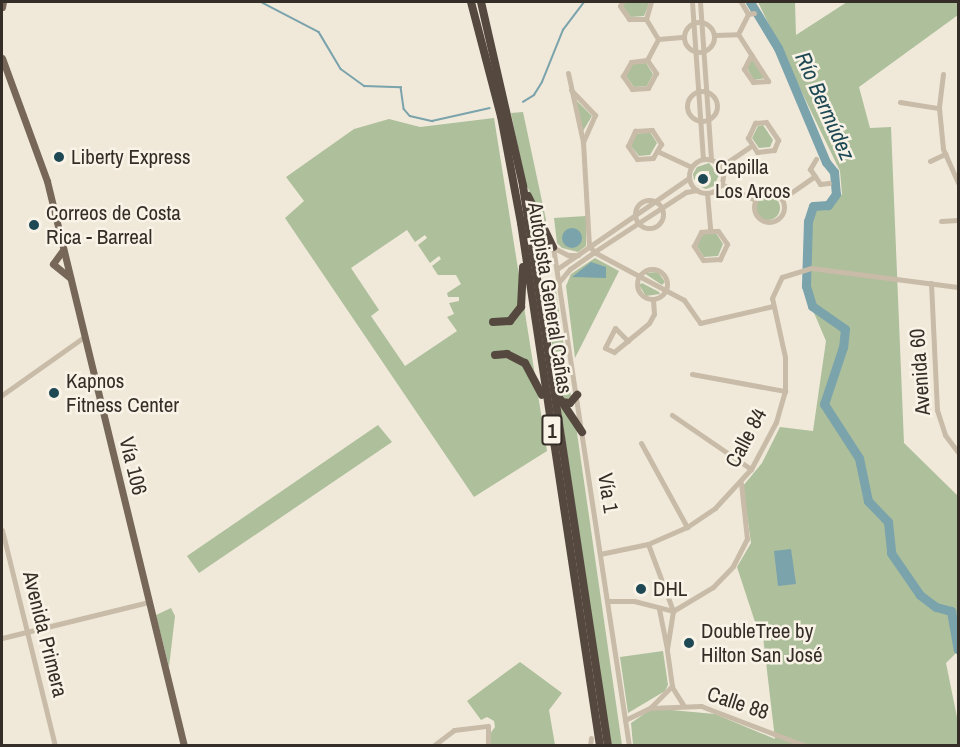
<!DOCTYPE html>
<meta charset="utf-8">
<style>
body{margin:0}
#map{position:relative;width:960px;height:747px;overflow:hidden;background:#f0e9da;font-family:"Archivo Narrow",sans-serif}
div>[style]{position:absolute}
.green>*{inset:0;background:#aebf9b}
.round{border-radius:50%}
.water>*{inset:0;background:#7aa3ac}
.stream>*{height:1.5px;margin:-0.75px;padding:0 0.75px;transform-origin:0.75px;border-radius:0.75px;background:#7aa3ac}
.river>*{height:9px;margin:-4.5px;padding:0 4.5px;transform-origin:4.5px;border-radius:4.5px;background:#7aa3ac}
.minor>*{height:5px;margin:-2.5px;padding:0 2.5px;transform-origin:2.5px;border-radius:2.5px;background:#c8bba7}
.minor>.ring{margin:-2.5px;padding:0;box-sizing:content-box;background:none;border:5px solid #c8bba7;border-radius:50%}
.major>*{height:7px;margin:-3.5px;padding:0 3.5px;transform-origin:3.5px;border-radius:3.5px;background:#766759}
.highway>*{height:8px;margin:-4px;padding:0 4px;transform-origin:4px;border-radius:4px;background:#55493f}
.dots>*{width:16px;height:16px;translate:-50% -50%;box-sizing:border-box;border:3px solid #f8f3e6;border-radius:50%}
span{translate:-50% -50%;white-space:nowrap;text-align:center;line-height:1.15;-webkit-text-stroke:5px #f8f3e6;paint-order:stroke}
.shield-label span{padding:2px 4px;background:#f8f3e6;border:2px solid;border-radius:4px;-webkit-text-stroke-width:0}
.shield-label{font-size:20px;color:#352d27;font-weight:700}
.poi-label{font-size:21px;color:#352d27}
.left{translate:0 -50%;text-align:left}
.street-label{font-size:21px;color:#352d27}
.water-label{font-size:22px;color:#1e4954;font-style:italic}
.frame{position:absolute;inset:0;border:3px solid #352d27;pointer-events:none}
</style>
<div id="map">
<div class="green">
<div style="clip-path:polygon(625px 2px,647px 2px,649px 4px,644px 16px,631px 17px,623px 7px)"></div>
<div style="clip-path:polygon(758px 2px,795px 2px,796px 35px,847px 2px,958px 2px,958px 15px,859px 87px,870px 128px,891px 127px,904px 443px,958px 496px,958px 651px,946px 663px,958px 722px,958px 745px,633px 745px,631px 723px,650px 710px,660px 709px,715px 714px,775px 739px,762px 628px,756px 625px,737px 567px,751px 543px,743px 486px,762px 463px,780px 427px,813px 431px,826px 341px,803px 287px,803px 276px,815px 210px,831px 208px,842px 194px,840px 171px)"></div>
<div style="clip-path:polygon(751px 58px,765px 78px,754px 80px,747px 68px)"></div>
<div style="clip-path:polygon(646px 63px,653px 74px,647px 86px,634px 87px,626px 76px,632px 64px)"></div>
<div style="clip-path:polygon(576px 100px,592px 116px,583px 131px)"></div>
<div style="clip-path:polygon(523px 112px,549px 234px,525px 182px,511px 113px)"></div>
<div style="clip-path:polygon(evenodd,494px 118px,547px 451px,474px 497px,285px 218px,304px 201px,286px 177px,354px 129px,389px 119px,420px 127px,494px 118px,407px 230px,415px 242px,425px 235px,427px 238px,418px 245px,430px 263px,439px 256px,441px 259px,432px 266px,438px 275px,456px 275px,461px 284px,447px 293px,448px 297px,459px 297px,459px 301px,449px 303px,454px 314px,447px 317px,457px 331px,405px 366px,371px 316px,379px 310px,351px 268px,407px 230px)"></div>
<div style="clip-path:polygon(763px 125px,773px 140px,770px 147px,759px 148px,752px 138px,758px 126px)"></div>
<div style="clip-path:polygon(650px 132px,657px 143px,650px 155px,639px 156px,631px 146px,636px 134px)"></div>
<div style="clip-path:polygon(709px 163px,719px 175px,714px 186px,706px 189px,697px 185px,709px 181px,709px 171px,703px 171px,694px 180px,693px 174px,697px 167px)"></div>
<div class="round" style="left:756px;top:196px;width:24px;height:24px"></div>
<div style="clip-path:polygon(531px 206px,549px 246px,538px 246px)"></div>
<div style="clip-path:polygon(586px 216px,586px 246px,578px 252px,562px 248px,557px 243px,554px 218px)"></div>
<div style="clip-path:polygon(716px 233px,723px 244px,718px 256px,704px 257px,697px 246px,703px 234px)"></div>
<div style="clip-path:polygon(595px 258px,619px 271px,575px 358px,566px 286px,571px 274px)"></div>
<div style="clip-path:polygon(658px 272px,665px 282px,662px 285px,644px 273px)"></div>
<div style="clip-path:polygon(642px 283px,659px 292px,660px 294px,646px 296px,639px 285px)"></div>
<div style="clip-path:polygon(555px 284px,571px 396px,564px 402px,558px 391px,545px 293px,547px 285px)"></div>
<div style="clip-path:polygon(560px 404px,576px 426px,622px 745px,610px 745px)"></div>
<div style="clip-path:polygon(378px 425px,392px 442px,199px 573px,187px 556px)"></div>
<div style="clip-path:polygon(171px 608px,175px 616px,169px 667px,156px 615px)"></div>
<div style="clip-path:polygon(663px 651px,668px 685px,665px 691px,628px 713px,620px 657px)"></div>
<div style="clip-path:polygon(520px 662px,562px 693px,549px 710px,555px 745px,491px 745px,489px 735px,495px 727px,494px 721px,487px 717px,481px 720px,467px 701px)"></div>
</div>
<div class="water">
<div class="round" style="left:562px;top:228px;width:20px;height:20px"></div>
<div style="clip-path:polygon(591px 262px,606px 267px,606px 278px,572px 277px)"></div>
<div style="clip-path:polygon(791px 549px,796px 584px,778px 586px,774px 551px)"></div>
</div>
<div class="stream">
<div style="left:261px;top:2px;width:65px;rotate:27.3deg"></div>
<div style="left:319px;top:32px;width:43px;rotate:59.3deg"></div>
<div style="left:341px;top:69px;width:29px;rotate:36deg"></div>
<div style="left:364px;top:86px;width:37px;rotate:2deg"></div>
<div style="left:401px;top:87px;width:22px;rotate:82deg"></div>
<div style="left:404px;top:109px;width:9px;rotate:49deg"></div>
<div style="left:410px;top:116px;width:23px;rotate:13deg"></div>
<div style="left:432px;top:121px;width:59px;rotate:-12.6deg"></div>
<div style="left:523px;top:102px;width:13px;rotate:-32deg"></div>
<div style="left:534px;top:95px;width:15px;rotate:-58deg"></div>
<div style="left:542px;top:82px;width:56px;rotate:-68deg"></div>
<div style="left:563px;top:30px;width:35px;rotate:-53deg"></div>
</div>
<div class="river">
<div style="left:750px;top:2px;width:54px;rotate:58.7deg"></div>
<div style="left:778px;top:48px;width:124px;rotate:67.2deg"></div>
<div style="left:826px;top:162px;width:13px;rotate:51deg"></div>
<div style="left:834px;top:172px;width:22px;rotate:85deg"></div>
<div style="left:836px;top:194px;width:14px;rotate:126deg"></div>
<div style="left:828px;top:205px;width:15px;rotate:176deg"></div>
<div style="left:813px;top:206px;width:16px;rotate:108deg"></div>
<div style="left:808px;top:221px;width:65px;rotate:91.8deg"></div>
<div style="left:806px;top:286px;width:21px;rotate:73deg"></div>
<div style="left:812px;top:306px;width:40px;rotate:34.9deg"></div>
<div style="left:845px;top:329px;width:18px;rotate:96deg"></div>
<div style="left:843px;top:347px;width:60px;rotate:108.4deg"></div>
<div style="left:824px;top:404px;width:64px;rotate:57.1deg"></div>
<div style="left:859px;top:458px;width:44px;rotate:78.2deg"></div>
<div style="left:868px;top:501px;width:29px;rotate:46deg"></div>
<div style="left:888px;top:522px;width:31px;rotate:84deg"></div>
<div style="left:891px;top:553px;width:51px;rotate:55.4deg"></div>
<div style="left:920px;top:595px;width:20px;rotate:37deg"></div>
<div style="left:936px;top:607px;width:16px;rotate:15deg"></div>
<div style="left:951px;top:611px;width:39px;rotate:80deg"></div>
</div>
<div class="minor">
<div style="left:622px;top:2px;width:4px;rotate:117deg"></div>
<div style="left:620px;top:6px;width:16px;rotate:55deg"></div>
<div style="left:629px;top:19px;width:17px"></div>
<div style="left:692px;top:2px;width:157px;rotate:86deg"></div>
<div style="left:700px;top:2px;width:158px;rotate:86deg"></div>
<div style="left:741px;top:2px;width:14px;rotate:60deg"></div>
<div style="left:748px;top:14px;width:6px;rotate:-9deg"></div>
<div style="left:646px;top:19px;width:23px;rotate:59deg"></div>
<div style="left:646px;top:19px;width:18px;rotate:-74deg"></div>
<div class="ring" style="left:684px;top:22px;width:25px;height:25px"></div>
<div style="left:738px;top:34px;width:22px;rotate:-63deg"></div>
<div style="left:715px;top:35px;width:23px;rotate:-2deg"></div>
<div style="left:738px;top:34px;width:56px;rotate:57.4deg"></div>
<div style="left:768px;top:81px;width:15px;rotate:176deg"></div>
<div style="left:753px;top:82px;width:16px;rotate:-125deg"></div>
<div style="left:744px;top:69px;width:16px;rotate:-63deg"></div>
<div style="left:647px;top:60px;width:16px;rotate:55deg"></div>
<div style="left:656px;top:73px;width:17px;rotate:118deg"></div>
<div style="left:648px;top:88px;width:16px;rotate:176deg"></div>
<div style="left:632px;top:89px;width:16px;rotate:-125deg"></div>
<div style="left:623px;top:76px;width:16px;rotate:-60deg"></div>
<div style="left:631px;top:62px;width:16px;rotate:-7deg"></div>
<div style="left:647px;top:60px;width:24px;rotate:-62deg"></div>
<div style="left:658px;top:39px;width:24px;rotate:-5deg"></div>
<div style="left:568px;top:73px;width:71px;rotate:77.7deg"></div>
<div style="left:583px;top:142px;width:103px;rotate:86.7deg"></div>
<div style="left:589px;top:245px;width:9px;rotate:54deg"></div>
<div style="left:594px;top:252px;width:102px;rotate:28.1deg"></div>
<div style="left:684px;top:300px;width:28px;rotate:55deg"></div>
<div style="left:700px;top:323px;width:75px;rotate:-13.1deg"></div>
<div style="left:943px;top:74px;width:34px;rotate:97deg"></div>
<div style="left:939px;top:108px;width:41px;rotate:84.4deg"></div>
<div style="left:943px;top:149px;width:37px;rotate:66deg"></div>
<div style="left:571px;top:90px;width:35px;rotate:46deg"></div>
<div style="left:595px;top:115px;width:30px;rotate:114deg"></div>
<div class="ring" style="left:687px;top:91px;width:25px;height:25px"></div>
<div style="left:900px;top:102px;width:39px;rotate:9deg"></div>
<div style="left:766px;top:122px;width:22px;rotate:56deg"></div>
<div style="left:778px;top:140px;width:11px;rotate:112deg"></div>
<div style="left:774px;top:150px;width:17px;rotate:173deg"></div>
<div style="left:757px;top:152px;width:17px;rotate:-123deg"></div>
<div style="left:748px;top:138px;width:17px;rotate:-65deg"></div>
<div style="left:755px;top:123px;width:11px;rotate:-5deg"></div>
<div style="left:652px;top:130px;width:17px;rotate:57deg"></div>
<div style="left:661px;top:144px;width:16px;rotate:120deg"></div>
<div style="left:653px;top:158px;width:16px;rotate:176deg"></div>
<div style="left:637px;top:159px;width:16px;rotate:-125deg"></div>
<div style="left:628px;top:146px;width:17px;rotate:-65deg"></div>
<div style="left:635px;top:131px;width:17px;rotate:-3deg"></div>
<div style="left:657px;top:151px;width:38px;rotate:25deg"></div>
<div style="left:816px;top:159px;width:12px;rotate:121deg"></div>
<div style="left:810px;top:169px;width:18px;rotate:56deg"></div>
<div style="left:820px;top:184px;width:9px;rotate:-6deg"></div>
<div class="ring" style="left:689px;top:159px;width:29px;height:29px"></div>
<div style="left:930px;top:161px;width:17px;rotate:-25deg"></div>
<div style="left:720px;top:167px;width:36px;rotate:-34deg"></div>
<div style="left:721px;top:184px;width:38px;rotate:25deg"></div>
<div class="ring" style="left:754px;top:192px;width:25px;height:25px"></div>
<div style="left:707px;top:193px;width:38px;rotate:85deg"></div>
<div style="left:782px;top:199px;width:40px;rotate:-34.9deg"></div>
<div class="ring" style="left:635px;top:200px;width:23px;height:23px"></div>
<div style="left:941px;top:221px;width:17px;rotate:-3deg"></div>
<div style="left:710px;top:231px;width:8px"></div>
<div style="left:718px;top:231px;width:16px;rotate:55deg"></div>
<div style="left:727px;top:244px;width:17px;rotate:115deg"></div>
<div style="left:720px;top:259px;width:17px;rotate:177deg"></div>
<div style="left:703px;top:260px;width:17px;rotate:-123deg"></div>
<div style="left:694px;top:246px;width:16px;rotate:-63deg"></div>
<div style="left:701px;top:232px;width:9px;rotate:-6deg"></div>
<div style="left:553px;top:247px;width:505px;rotate:81.34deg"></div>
<div style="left:554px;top:248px;width:16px;rotate:27deg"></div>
<div style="left:568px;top:255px;width:10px"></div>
<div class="ring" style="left:637px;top:269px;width:25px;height:25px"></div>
<div style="left:557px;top:269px;width:160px;rotate:-34.6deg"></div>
<div style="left:559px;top:282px;width:17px;rotate:-50deg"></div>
<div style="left:570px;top:269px;width:29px;rotate:-35deg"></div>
<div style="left:594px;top:252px;width:110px;rotate:-33.1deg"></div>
<div style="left:686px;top:192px;width:11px;rotate:-10deg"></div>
<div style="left:931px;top:283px;width:127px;rotate:87.3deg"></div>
<div style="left:937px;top:410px;width:26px;rotate:72deg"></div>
<div style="left:945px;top:435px;width:21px;rotate:53deg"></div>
<div style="left:628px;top:341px;width:18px;rotate:-135deg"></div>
<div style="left:615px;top:328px;width:22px;rotate:117deg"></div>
<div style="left:605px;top:348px;width:10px;rotate:24deg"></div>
<div style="left:614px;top:352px;width:45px;rotate:-39.6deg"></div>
<div style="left:649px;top:323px;width:10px;rotate:-61deg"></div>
<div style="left:654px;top:314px;width:15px;rotate:-94deg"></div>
<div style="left:692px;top:374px;width:95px;rotate:10.4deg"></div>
<div style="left:2px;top:395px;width:100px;rotate:-35.3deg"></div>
<div style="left:672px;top:415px;width:96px;rotate:34.4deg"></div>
<div style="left:641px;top:443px;width:96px;rotate:61.3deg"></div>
<div style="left:2px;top:530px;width:222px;rotate:76.2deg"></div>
<div style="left:648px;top:544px;width:72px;rotate:69.5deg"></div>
<div style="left:673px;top:611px;width:38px;rotate:99deg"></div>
<div style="left:667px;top:649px;width:41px;rotate:-101.3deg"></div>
<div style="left:600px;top:554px;width:49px;rotate:-11.8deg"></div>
<div style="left:648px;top:544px;width:43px;rotate:-23.6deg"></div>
<div style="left:687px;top:527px;width:34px;rotate:-34deg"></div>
<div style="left:715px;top:508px;width:53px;rotate:-47.3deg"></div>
<div style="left:751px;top:469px;width:53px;rotate:-62deg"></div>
<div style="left:776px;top:422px;width:32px;rotate:-74deg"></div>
<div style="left:785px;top:391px;width:34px;rotate:-90deg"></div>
<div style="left:785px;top:357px;width:60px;rotate:-102.4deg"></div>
<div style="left:772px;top:298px;width:23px;rotate:-65deg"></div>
<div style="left:782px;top:277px;width:30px;rotate:-17deg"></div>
<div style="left:811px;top:268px;width:148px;rotate:7.4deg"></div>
<div style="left:607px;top:601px;width:27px"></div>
<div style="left:634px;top:601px;width:40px;rotate:14.4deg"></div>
<div style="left:673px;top:611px;width:47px;rotate:-31deg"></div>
<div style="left:713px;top:587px;width:29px;rotate:-46deg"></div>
<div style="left:733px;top:566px;width:30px;rotate:-63deg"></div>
<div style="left:747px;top:539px;width:56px;rotate:-96.1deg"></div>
<div style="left:2px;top:638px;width:151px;rotate:-13.8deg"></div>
<div style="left:672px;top:687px;width:22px;rotate:58deg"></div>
<div style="left:651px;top:707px;width:30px;rotate:-45deg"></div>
<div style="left:672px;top:686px;width:37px;rotate:-98deg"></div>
<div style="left:625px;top:720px;width:28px;rotate:-26deg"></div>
<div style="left:650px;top:708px;width:51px;rotate:-2.2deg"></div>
<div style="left:701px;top:706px;width:112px;rotate:20.9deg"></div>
<div style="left:433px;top:746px;width:26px;rotate:-37deg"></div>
<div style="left:454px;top:730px;width:34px;rotate:-7deg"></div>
<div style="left:488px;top:726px;width:20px;rotate:90deg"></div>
<div style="left:590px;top:746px;width:8px;rotate:-83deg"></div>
</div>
<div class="major">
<div style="left:2px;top:7px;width:5px;rotate:-79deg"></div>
<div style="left:2px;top:58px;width:131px;rotate:69.9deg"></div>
<div style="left:47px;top:181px;width:581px;rotate:76.37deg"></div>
<div style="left:63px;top:250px;width:17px;rotate:126deg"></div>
<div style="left:53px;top:264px;width:22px;rotate:39deg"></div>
</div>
<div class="highway">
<div style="left:471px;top:2px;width:118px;rotate:75.3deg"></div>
<div style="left:501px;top:116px;width:109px;rotate:79.4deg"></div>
<div style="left:521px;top:223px;width:529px;rotate:81.41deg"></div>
<div style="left:481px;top:2px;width:189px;rotate:77.1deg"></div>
<div style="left:523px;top:186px;width:566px;rotate:81.37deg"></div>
<div style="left:528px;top:196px;width:57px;rotate:63.9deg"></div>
<div style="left:493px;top:322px;width:17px;rotate:-3deg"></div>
<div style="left:510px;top:321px;width:18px;rotate:-52deg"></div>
<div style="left:521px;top:307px;width:40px;rotate:-87.1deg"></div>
<div style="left:495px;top:355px;width:12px;rotate:-5deg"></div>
<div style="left:507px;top:354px;width:20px;rotate:27deg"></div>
<div style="left:525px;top:363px;width:36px;rotate:62deg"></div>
<div style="left:556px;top:393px;width:47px;rotate:56.3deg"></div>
<div style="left:561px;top:402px;width:9px;rotate:6deg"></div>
<div style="left:570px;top:403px;width:11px;rotate:-49deg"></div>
</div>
<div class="dots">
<div style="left:59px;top:157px;background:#1e4954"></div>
<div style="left:703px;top:179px;background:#1e4954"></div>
<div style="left:34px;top:225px;background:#1e4954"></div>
<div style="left:54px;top:393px;background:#1e4954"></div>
<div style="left:641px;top:589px;background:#1e4954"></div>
<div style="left:689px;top:643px;background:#1e4954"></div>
</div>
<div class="shield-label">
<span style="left:552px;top:430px">1</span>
</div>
<div class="poi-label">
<span class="left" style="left:71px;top:157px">Liberty Express</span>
<span class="left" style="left:715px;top:179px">Capilla<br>Los Arcos</span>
<span class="left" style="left:46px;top:225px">Correos de Costa<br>Rica - Barreal</span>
<span class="left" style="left:66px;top:393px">Kapnos<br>Fitness Center</span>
<span class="left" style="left:653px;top:589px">DHL</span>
<span class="left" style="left:701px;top:643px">DoubleTree by<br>Hilton San José</span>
</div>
<div class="street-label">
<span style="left:550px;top:298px;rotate:81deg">Autopista General Cañas</span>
<span style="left:920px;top:372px;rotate:-94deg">Avenida 60</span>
<span style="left:746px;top:438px;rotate:-62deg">Calle 84</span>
<span style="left:133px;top:466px;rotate:76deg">Vía 106</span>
<span style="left:608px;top:493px;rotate:81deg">Vía 1</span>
<span style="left:45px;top:634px;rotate:76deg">Avenida Primera</span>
<span style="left:738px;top:703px;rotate:18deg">Calle 88</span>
</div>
<div class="water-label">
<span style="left:825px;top:106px;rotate:66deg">Río Bermúdez</span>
</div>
<div class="frame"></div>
</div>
